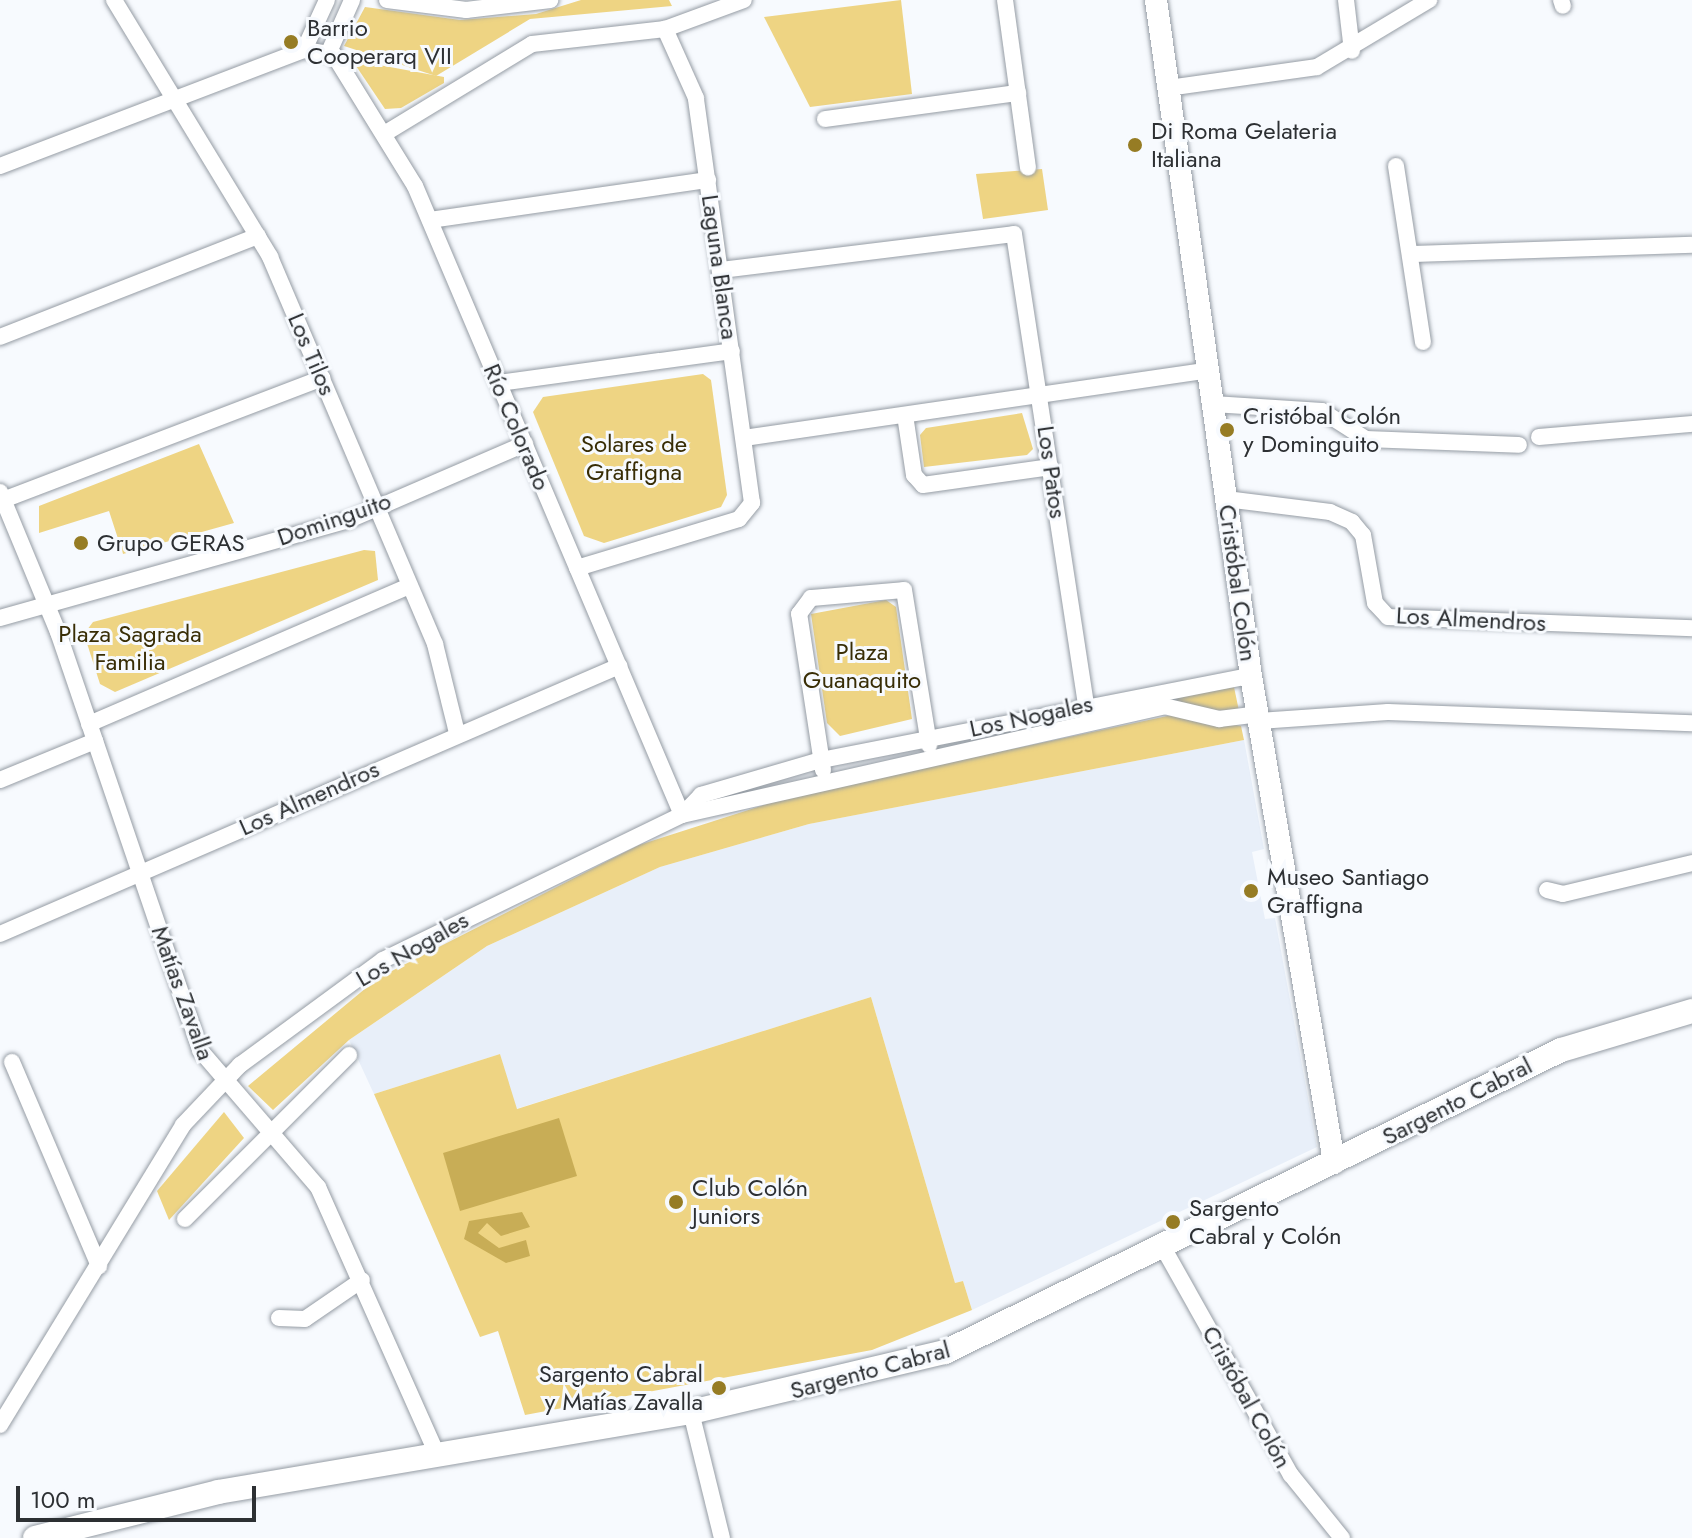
<!DOCTYPE html>
<meta charset="utf-8">
<style>
body{margin:0}
#map{position:relative;width:1692px;height:1538px;overflow:hidden;background:#f7fafe;font-family:Jost,sans-serif}
div>[style]{position:absolute}
.built>*{inset:0;background:#e8eff9}
.green>*{inset:0;background:#eed483}
.water>*{inset:0;background:#c8ad56}
.roads{filter:drop-shadow(0 0 2px #959ca4) drop-shadow(0 0 2px #959ca4)}
.minor>*{height:16px;margin:-8px;padding:0 8px;transform-origin:8px;border-radius:8px;background:#fff}
.tertiary>*{height:22px;margin:-11px;padding:0 11px;transform-origin:11px;border-radius:11px;background:#fff}
.secondary>*{height:24px;margin:-12px;padding:0 12px;transform-origin:12px;border-radius:12px;background:#fff}
.dots>*{width:22px;height:22px;translate:-50% -50%;box-sizing:border-box;border:4px solid #f7fafe;border-radius:50%}
span{translate:-50% -50%;white-space:nowrap;text-align:center;line-height:1.15;-webkit-text-stroke:6px #f7fafe;paint-order:stroke}
.poi-label{font-size:24px;color:#2d3033}
.left{translate:0 -50%;text-align:left}
.right{translate:-100% -50%;text-align:right}
.street-label{font-size:24px;color:#2d3033}
.park-label{font-size:24px;color:#382d05}
.scale{position:absolute;left:16px;top:1486px;width:240px;height:36px;box-sizing:border-box;border:4px solid #2d3033;border-top:0;padding-left:10px;font-size:24px;line-height:28px;white-space:nowrap;color:#2d3033;-webkit-text-stroke:6px #f7fafe;paint-order:stroke}
</style>
<div id="map">
<div class="built">
<div style="clip-path:polygon(1244px 740px,1264px 849px,1252px 852px,1265px 919px,1275px 918px,1317px 1147px,972px 1310px,963px 1281px,955px 1283px,871px 997px,516px 1109px,500px 1054px,374px 1094px,349px 1040px,487px 946px,660px 867px,809px 824px)"></div>
</div>
<div class="green">
<div style="clip-path:polygon(581px 0,669px 0,672px 6px,530px 19px,436px 76px,344px 46px,365px 7px,460px 20px,536px 14px)"></div>
<div style="clip-path:polygon(901px 0,912px 94px,810px 107px,764px 17px)"></div>
<div style="clip-path:polygon(352px 60px,444px 77px,444px 83px,401px 108px,385px 109px)"></div>
<div style="clip-path:polygon(1042px 169px,1048px 210px,983px 219px,976px 174px)"></div>
<div style="clip-path:polygon(703px 374px,711px 380px,727px 495px,721px 507px,604px 543px,584px 536px,533px 412px,543px 397px)"></div>
<div style="clip-path:polygon(1022px 413px,1033px 449px,1027px 455px,924px 467px,920px 435px,926px 428px)"></div>
<div style="clip-path:polygon(199px 444px,234px 523px,123px 554px,109px 511px,39px 533px,39px 506px)"></div>
<div style="clip-path:polygon(364px 550px,375px 551px,378px 580px,115px 692px,100px 684px,84px 634px,93px 622px)"></div>
<div style="clip-path:polygon(886px 600px,896px 607px,912px 719px,840px 736px,827px 723px,811px 614px)"></div>
<div style="clip-path:polygon(1234px 687px,1239px 711px,1102px 708px)"></div>
<div style="clip-path:polygon(1172px 715px,1241px 726px,1244px 740px,809px 824px,660px 867px,487px 946px,349px 1040px,273px 1110px,248px 1086px,378px 978px,639px 845px,792px 796px)"></div>
<div style="clip-path:polygon(871px 997px,955px 1283px,963px 1281px,972px 1310px,872px 1350px,525px 1415px,498px 1331px,480px 1337px,374px 1094px,500px 1054px,517px 1109px)"></div>
<div style="clip-path:polygon(224px 1112px,244px 1138px,169px 1220px,157px 1191px)"></div>
</div>
<div class="water">
<div style="clip-path:polygon(559px 1118px,577px 1176px,460px 1211px,443px 1153px)"></div>
<div style="clip-path:polygon(522px 1212px,530px 1227px,501px 1236px,487px 1223px,478px 1233px,499px 1248px,526px 1240px,530px 1256px,506px 1263px,464px 1239px,469px 1221px)"></div>
</div>
<div class="roads">
<div class="minor">
<div style="left:114px;top:0;width:301px;rotate:58.7deg"></div>
<div style="left:270px;top:257px;width:421px;rotate:66.9deg"></div>
<div style="left:435px;top:644px;width:92px;rotate:76.1deg"></div>
<div style="left:387px;top:0;width:80px;rotate:7.2deg"></div>
<div style="left:466px;top:10px;width:85px;rotate:-6.8deg"></div>
<div style="left:1005px;top:0;width:169px;rotate:82.2deg"></div>
<div style="left:1346px;top:0;width:51px;rotate:83.3deg"></div>
<div style="left:1561px;top:0;width:6px;rotate:72deg"></div>
<div style="left:304px;top:50px;width:55px;rotate:-65.3deg"></div>
<div style="left:329px;top:52px;width:57px;rotate:-66.1deg"></div>
<div style="left:1168px;top:88px;width:150px;rotate:-8deg"></div>
<div style="left:1317px;top:67px;width:131px;rotate:-30.9deg"></div>
<div style="left:825px;top:119px;width:195px;rotate:-7.7deg"></div>
<div style="left:384px;top:134px;width:173px;rotate:-31.3deg"></div>
<div style="left:532px;top:44px;width:134px;rotate:-6.4deg"></div>
<div style="left:665px;top:29px;width:84px;rotate:-20.2deg"></div>
<div style="left:0;top:166px;width:325px;rotate:-20.9deg"></div>
<div style="left:304px;top:50px;width:30px;rotate:9deg"></div>
<div style="left:334px;top:55px;width:154px;rotate:58.3deg"></div>
<div style="left:415px;top:186px;width:683px;rotate:67deg"></div>
<div style="left:1396px;top:166px;width:178px;rotate:81.3deg"></div>
<div style="left:430px;top:220px;width:281px;rotate:-8.2deg"></div>
<div style="left:1414px;top:254px;width:278px;rotate:-1.9deg"></div>
<div style="left:721px;top:270px;width:295px;rotate:-7deg"></div>
<div style="left:1014px;top:234px;width:494px;rotate:81.3deg"></div>
<div style="left:0;top:337px;width:277px;rotate:-21.4deg"></div>
<div style="left:499px;top:383px;width:235px;rotate:-7.8deg"></div>
<div style="left:1213px;top:404px;width:109px;rotate:3.7deg"></div>
<div style="left:1322px;top:411px;width:52px;rotate:32.5deg"></div>
<div style="left:1366px;top:439px;width:153px;rotate:2.2deg"></div>
<div style="left:905px;top:415px;width:61px;rotate:81.5deg"></div>
<div style="left:914px;top:475px;width:13px;rotate:48deg"></div>
<div style="left:923px;top:485px;width:129px;rotate:-8deg"></div>
<div style="left:1539px;top:437px;width:154px;rotate:-4.9deg"></div>
<div style="left:744px;top:438px;width:469px;rotate:-8.3deg"></div>
<div style="left:0;top:492px;width:152px;rotate:67.5deg"></div>
<div style="left:58px;top:632px;width:441px;rotate:71.2deg"></div>
<div style="left:200px;top:1050px;width:181px;rotate:49.3deg"></div>
<div style="left:318px;top:1187px;width:292px;rotate:66deg"></div>
<div style="left:1226px;top:499px;width:105px;rotate:7.1deg"></div>
<div style="left:1330px;top:512px;width:24px;rotate:24deg"></div>
<div style="left:1352px;top:522px;width:17px;rotate:50deg"></div>
<div style="left:1363px;top:535px;width:69px;rotate:80deg"></div>
<div style="left:1375px;top:603px;width:19px;rotate:47deg"></div>
<div style="left:1388px;top:617px;width:304px;rotate:2.1deg"></div>
<div style="left:3px;top:500px;width:342px;rotate:-20.9deg"></div>
<div style="left:577px;top:568px;width:169px;rotate:-16.8deg"></div>
<div style="left:739px;top:519px;width:21px;rotate:-51deg"></div>
<div style="left:752px;top:503px;width:409px;rotate:-97.9deg"></div>
<div style="left:696px;top:98px;width:76px;rotate:-114.2deg"></div>
<div style="left:0;top:618px;width:362px;rotate:-15.7deg"></div>
<div style="left:349px;top:520px;width:192px;rotate:-23.4deg"></div>
<div style="left:1259px;top:721px;width:129px;rotate:-4deg"></div>
<div style="left:1388px;top:712px;width:304px;rotate:2.1deg"></div>
<div style="left:89px;top:724px;width:349px;rotate:-23.3deg"></div>
<div style="left:823px;top:770px;width:158px;rotate:-98.7deg"></div>
<div style="left:799px;top:614px;width:20px;rotate:-53deg"></div>
<div style="left:811px;top:598px;width:93px;rotate:-4.9deg"></div>
<div style="left:904px;top:590px;width:157px;rotate:80.8deg"></div>
<div style="left:0;top:780px;width:103px;rotate:-22.3deg"></div>
<div style="left:682px;top:815px;width:28px;rotate:-46deg"></div>
<div style="left:701px;top:795px;width:125px;rotate:-16.3deg"></div>
<div style="left:821px;top:760px;width:438px;rotate:-11.1deg"></div>
<div style="left:1547px;top:890px;width:16px;rotate:14deg"></div>
<div style="left:1563px;top:894px;width:133px;rotate:-13.5deg"></div>
<div style="left:0;top:934px;width:675px;rotate:-23.41deg"></div>
<div style="left:12px;top:1062px;width:222px;rotate:66.9deg"></div>
<div style="left:185px;top:1219px;width:232px;rotate:-45deg"></div>
<div style="left:1164px;top:1249px;width:259px;rotate:60.7deg"></div>
<div style="left:1291px;top:1475px;width:81px;rotate:51deg"></div>
<div style="left:279px;top:1318px;width:26px;rotate:2deg"></div>
<div style="left:305px;top:1319px;width:69px;rotate:-34.4deg"></div>
<div style="left:691px;top:1412px;width:130px;rotate:76.2deg"></div>
<div style="left:0;top:1425px;width:351px;rotate:-58.6deg"></div>
<div style="left:183px;top:1125px;width:83px;rotate:-46.5deg"></div>
<div style="left:240px;top:1065px;width:177px;rotate:-36.3deg"></div>
<div style="left:383px;top:960px;width:332px;rotate:-25.9deg"></div>
<div style="left:682px;top:815px;width:494px;rotate:-12.7deg"></div>
<div style="left:1164px;top:706px;width:57px;rotate:13.3deg"></div>
<div style="left:1219px;top:719px;width:39px;rotate:-7deg"></div>
</div>
<div class="tertiary">
<div style="left:1156px;top:0;width:683px;rotate:82deg"></div>
<div style="left:1251px;top:676px;width:494px;rotate:80.3deg"></div>
</div>
<div class="secondary">
<div style="left:35px;top:1538px;width:189px;rotate:-14.1deg"></div>
<div style="left:218px;top:1492px;width:480px;rotate:-9.6deg"></div>
<div style="left:691px;top:1412px;width:261px;rotate:-13.3deg"></div>
<div style="left:945px;top:1352px;width:686px;rotate:-26.12deg"></div>
<div style="left:1561px;top:1050px;width:137px;rotate:-16.6deg"></div>
</div>
</div>
<div class="dots">
<div style="left:291px;top:42px;background:#967c24"></div>
<div style="left:1135px;top:145px;background:#967c24"></div>
<div style="left:1227px;top:430px;background:#967c24"></div>
<div style="left:81px;top:543px;background:#967c24"></div>
<div style="left:1251px;top:891px;background:#967c24"></div>
<div style="left:676px;top:1202px;background:#967c24"></div>
<div style="left:1173px;top:1222px;background:#967c24"></div>
<div style="left:719px;top:1388px;background:#967c24"></div>
</div>
<div class="poi-label">
<span class="left" style="left:307px;top:42px">Barrio<br>Cooperarq VII</span>
<span class="left" style="left:1151px;top:145px">Di Roma Gelateria<br>Italiana</span>
<span class="left" style="left:1243px;top:430px">Cristóbal Colón<br>y Dominguito</span>
<span class="left" style="left:97px;top:543px">Grupo GERAS</span>
<span class="left" style="left:1267px;top:891px">Museo Santiago<br>Graffigna</span>
<span class="left" style="left:692px;top:1202px">Club Colón<br>Juniors</span>
<span class="left" style="left:1189px;top:1222px">Sargento<br>Cabral y Colón</span>
<span class="right" style="left:703px;top:1388px">Sargento Cabral<br>y Matías Zavalla</span>
</div>
<div class="street-label">
<span style="left:720px;top:267px;rotate:82deg">Laguna Blanca</span>
<span style="left:312px;top:354px;rotate:67deg">Los Tilos</span>
<span style="left:517px;top:427px;rotate:67deg">Río Colorado</span>
<span style="left:1052px;top:472px;rotate:82deg">Los Patos</span>
<span style="left:334px;top:519px;rotate:-19deg">Dominguito</span>
<span style="left:1238px;top:583px;rotate:82deg">Cristóbal Colón</span>
<span style="left:1471px;top:619px;rotate:3deg">Los Almendros</span>
<span style="left:1031px;top:716px;rotate:-12deg">Los Nogales</span>
<span style="left:309px;top:798px;rotate:-24deg">Los Almendros</span>
<span style="left:412px;top:949px;rotate:-30deg">Los Nogales</span>
<span style="left:183px;top:993px;rotate:70deg">Matías Zavalla</span>
<span style="left:1457px;top:1101px;rotate:-27deg">Sargento Cabral</span>
<span style="left:870px;top:1370px;rotate:-15deg">Sargento Cabral</span>
<span style="left:1247px;top:1397px;rotate:61deg">Cristóbal Colón</span>
</div>
<div class="park-label">
<span style="left:634px;top:458px">Solares de<br>Graffigna</span>
<span style="left:130px;top:648px">Plaza Sagrada<br>Familia</span>
<span style="left:862px;top:666px">Plaza<br>Guanaquito</span>
</div>
<div class="scale">100 m</div>
</div>
